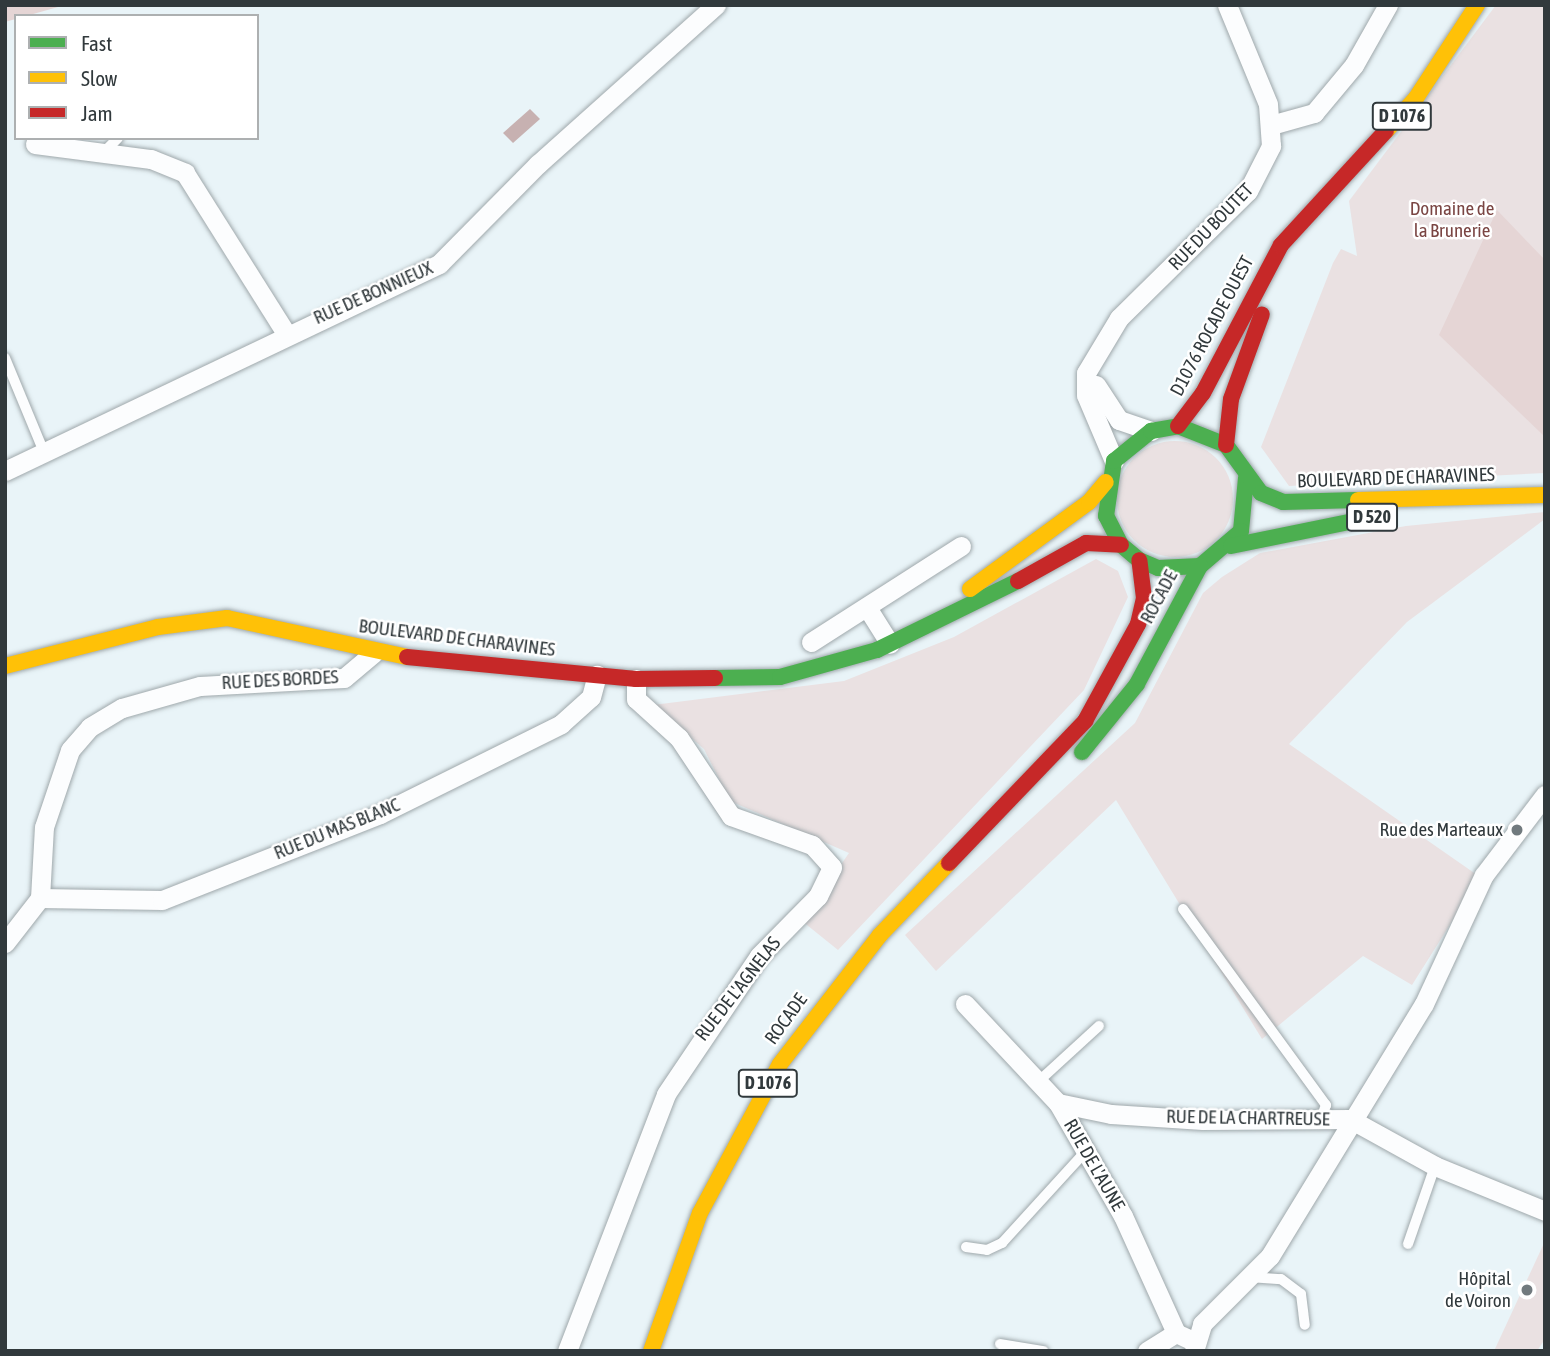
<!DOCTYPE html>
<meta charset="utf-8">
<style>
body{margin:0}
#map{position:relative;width:1550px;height:1356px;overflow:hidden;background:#e9f4f8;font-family:"Asap Condensed",sans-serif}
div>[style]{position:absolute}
.green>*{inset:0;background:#eae1e2}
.round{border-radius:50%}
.forest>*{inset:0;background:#e5d5d5}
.water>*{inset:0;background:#c7b1b1}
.roads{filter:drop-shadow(0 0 2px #9fa8ab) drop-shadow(0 0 2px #9fa8ab)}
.lane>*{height:10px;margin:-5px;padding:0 5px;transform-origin:5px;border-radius:5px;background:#fcfdfe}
.street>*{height:19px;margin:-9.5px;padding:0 9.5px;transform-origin:9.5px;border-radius:9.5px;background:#fcfdfe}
.fast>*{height:16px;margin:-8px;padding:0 8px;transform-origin:8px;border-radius:8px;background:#4caf50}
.slow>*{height:16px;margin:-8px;padding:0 8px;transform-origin:8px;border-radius:8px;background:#ffc107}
.jam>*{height:16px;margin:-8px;padding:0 8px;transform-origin:8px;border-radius:8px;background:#c62828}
.dots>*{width:19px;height:19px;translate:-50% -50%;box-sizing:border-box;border:4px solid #fff;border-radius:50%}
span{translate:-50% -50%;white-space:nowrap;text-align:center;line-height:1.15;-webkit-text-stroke:5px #fff;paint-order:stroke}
.shield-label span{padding:2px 5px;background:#fff;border:2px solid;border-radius:5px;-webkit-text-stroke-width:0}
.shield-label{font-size:18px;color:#31393c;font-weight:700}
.park-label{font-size:19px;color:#7a4543}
.street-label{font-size:19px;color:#31393c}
.poi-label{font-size:19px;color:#31393c}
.right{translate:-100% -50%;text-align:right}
.frame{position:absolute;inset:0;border:7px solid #31393c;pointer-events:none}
.legend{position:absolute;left:14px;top:14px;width:245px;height:126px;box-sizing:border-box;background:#fff;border:2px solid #adb0b1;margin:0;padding:9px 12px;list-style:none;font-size:21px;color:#31393c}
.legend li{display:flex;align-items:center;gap:14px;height:35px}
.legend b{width:35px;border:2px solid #adb0b1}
</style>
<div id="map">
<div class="green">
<div style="clip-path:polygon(1496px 5px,1545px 5px,1545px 473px,1289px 486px,1261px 447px,1333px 263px,1341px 249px,1357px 256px,1349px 201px)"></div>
<div class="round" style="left:1117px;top:441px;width:116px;height:116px"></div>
<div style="clip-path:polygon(1545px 512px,1545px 519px,1407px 622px,1289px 744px,1480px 877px,1412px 985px,1363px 956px,1262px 1039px,1116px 800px,936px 971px,905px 935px,1135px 723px,1203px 593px,1222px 577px,1260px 553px,1406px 526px)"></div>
<div style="clip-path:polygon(1096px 559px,1118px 571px,1128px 597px,1084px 690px,838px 950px,802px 921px,849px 853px,730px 801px,704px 749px,653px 705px,844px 681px,954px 637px)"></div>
<div style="clip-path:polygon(1545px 1241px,1545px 1339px,1537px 1351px,1494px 1351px)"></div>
</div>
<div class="forest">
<div style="clip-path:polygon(5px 5px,65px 5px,5px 22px)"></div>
<div style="clip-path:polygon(1497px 210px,1545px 260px,1545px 437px,1439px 335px)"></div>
</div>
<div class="water">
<div style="clip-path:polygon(530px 109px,540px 119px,513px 143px,503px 133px)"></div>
</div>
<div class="roads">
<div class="lane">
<div style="left:103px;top:153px;width:21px;rotate:-45deg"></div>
<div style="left:5px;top:358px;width:102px;rotate:67.5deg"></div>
<div style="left:1183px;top:909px;width:243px;rotate:53.9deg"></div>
<div style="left:1326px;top:1105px;width:15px;rotate:110deg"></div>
<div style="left:1040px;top:1080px;width:80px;rotate:-42.5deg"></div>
<div style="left:1408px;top:1244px;width:83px;rotate:-70.9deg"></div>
<div style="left:966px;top:1247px;width:21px;rotate:8deg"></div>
<div style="left:987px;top:1250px;width:17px;rotate:-25deg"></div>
<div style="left:1002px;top:1243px;width:126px;rotate:-47.6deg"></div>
<div style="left:1249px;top:1277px;width:32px;rotate:4deg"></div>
<div style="left:1281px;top:1279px;width:25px;rotate:37deg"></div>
<div style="left:1301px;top:1294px;width:31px;rotate:83deg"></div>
<div style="left:1000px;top:1344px;width:44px;rotate:9.2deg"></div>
</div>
<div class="street">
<div style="left:1271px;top:125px;width:45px;rotate:-15.6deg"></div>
<div style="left:1314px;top:113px;width:62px;rotate:-50.2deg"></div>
<div style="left:1354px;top:65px;width:69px;rotate:-60.5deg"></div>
<div style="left:35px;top:144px;width:117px;rotate:7.4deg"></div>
<div style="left:151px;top:159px;width:37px;rotate:22deg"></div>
<div style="left:185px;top:173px;width:188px;rotate:57.8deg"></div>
<div style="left:1096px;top:385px;width:42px;rotate:56.7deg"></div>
<div style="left:1119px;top:420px;width:34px;rotate:19deg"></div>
<div style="left:1114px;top:461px;width:72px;rotate:-113deg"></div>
<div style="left:1086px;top:395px;width:22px;rotate:-90deg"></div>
<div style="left:1086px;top:373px;width:64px;rotate:-59deg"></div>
<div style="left:1119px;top:318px;width:181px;rotate:-44.6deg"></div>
<div style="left:1248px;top:191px;width:51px;rotate:-62.9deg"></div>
<div style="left:1271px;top:146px;width:42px;rotate:-94.1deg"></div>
<div style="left:1268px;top:104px;width:107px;rotate:-112.5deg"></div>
<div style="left:5px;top:471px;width:481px;rotate:-25.5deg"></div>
<div style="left:439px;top:264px;width:141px;rotate:-45.3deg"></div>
<div style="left:538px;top:164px;width:239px;rotate:-41.8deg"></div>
<div style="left:868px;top:609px;width:41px;rotate:57.8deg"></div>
<div style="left:811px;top:642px;width:178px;rotate:-32.6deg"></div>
<div style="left:40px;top:898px;width:122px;rotate:0.9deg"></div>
<div style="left:162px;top:900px;width:234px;rotate:-21.5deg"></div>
<div style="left:380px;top:814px;width:202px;rotate:-26.4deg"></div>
<div style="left:561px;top:724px;width:40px;rotate:-42deg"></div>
<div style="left:591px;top:697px;width:23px;rotate:-75deg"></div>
<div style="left:5px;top:943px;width:57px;rotate:-52.1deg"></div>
<div style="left:40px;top:898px;width:71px;rotate:-86.8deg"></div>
<div style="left:44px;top:827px;width:81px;rotate:-71.3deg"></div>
<div style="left:70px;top:750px;width:30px;rotate:-49deg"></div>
<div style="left:90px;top:727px;width:37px;rotate:-31deg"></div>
<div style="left:122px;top:708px;width:81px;rotate:-15.8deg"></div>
<div style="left:200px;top:686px;width:144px;rotate:-3.2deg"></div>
<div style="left:344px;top:678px;width:38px;rotate:-40deg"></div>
<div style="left:965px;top:1004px;width:136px;rotate:46.8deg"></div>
<div style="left:1058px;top:1103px;width:130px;rotate:60.1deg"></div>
<div style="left:1123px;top:1216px;width:128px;rotate:65.6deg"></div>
<div style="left:1176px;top:1333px;width:21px;rotate:25deg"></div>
<div style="left:1058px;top:1103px;width:54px;rotate:11.7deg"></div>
<div style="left:1111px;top:1114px;width:92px;rotate:3.7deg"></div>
<div style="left:1203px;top:1120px;width:147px;rotate:-0.4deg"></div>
<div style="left:1350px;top:1119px;width:97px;rotate:28.9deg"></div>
<div style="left:1435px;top:1166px;width:119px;rotate:22.2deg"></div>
<div style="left:567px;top:1351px;width:275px;rotate:-68.9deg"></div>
<div style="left:666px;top:1094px;width:166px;rotate:-56deg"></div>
<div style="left:759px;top:956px;width:84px;rotate:-45.5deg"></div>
<div style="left:818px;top:896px;width:32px;rotate:-64deg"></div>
<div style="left:832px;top:867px;width:30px;rotate:-132deg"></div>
<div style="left:812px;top:845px;width:86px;rotate:-160.3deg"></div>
<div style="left:731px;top:816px;width:94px;rotate:-123.7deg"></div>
<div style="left:679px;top:738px;width:58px;rotate:-137.8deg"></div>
<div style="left:636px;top:699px;width:20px;rotate:-90deg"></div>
<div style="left:1147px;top:1351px;width:34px;rotate:-32deg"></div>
<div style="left:1194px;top:1351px;width:28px;rotate:-73deg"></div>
<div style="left:1202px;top:1324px;width:96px;rotate:-45deg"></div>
<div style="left:1270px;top:1256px;width:295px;rotate:-58.6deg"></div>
<div style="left:1424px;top:1004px;width:142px;rotate:-65.1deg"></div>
<div style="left:1484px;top:875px;width:101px;rotate:-52.7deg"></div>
</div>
<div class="fast">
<div style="left:1246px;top:478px;width:53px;rotate:95.4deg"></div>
<div style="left:1241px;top:531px;width:54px;rotate:139.5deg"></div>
<div style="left:1200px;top:566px;width:42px;rotate:177.3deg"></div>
<div style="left:1158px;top:568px;width:21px;rotate:-157deg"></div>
<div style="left:1139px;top:560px;width:23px;rotate:-140deg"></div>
<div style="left:1121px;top:545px;width:33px;rotate:-117deg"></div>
<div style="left:1106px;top:516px;width:56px;rotate:-81.7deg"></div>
<div style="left:1114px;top:461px;width:48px;rotate:-39deg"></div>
<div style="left:1151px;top:431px;width:27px;rotate:-10deg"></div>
<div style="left:1178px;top:426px;width:52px;rotate:21.6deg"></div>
<div style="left:1226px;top:445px;width:59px;rotate:53.9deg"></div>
<div style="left:1261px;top:493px;width:24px;rotate:22deg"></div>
<div style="left:1283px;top:502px;width:75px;rotate:-1.5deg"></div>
<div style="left:1231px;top:546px;width:156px;rotate:-11.5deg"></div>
<div style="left:715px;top:678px;width:65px;rotate:-0.9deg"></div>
<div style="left:780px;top:677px;width:101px;rotate:-15.6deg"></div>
<div style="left:877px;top:650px;width:157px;rotate:-26.1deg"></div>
<div style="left:1082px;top:752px;width:87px;rotate:-51deg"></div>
<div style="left:1137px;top:684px;width:134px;rotate:-61.9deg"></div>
</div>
<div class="slow">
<div style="left:1386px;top:131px;width:45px;rotate:-47.7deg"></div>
<div style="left:1416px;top:98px;width:111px;rotate:-56.7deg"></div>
<div style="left:1358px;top:500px;width:187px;rotate:-1.5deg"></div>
<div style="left:970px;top:589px;width:147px;rotate:-36.2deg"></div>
<div style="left:1089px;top:502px;width:26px;rotate:-50deg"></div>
<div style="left:5px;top:666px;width:158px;rotate:-14.3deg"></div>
<div style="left:158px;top:627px;width:70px;rotate:-7.4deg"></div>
<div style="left:227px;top:618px;width:184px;rotate:12.2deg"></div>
<div style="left:651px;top:1351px;width:146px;rotate:-70.5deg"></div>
<div style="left:700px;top:1213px;width:169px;rotate:-61.8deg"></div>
<div style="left:780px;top:1064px;width:163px;rotate:-52.2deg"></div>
<div style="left:880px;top:935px;width:100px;rotate:-46.2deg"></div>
</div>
<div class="jam">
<div style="left:1178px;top:426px;width:41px;rotate:-52.9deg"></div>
<div style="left:1203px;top:393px;width:167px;rotate:-62.2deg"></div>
<div style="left:1281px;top:245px;width:155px;rotate:-47.4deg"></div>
<div style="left:1226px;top:445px;width:46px;rotate:-83.8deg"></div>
<div style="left:1231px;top:399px;width:90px;rotate:-70deg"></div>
<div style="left:1018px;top:581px;width:78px;rotate:-29.2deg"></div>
<div style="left:1086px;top:543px;width:35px;rotate:3deg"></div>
<div style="left:407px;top:657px;width:230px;rotate:5.5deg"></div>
<div style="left:636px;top:679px;width:79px;rotate:-0.7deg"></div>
<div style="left:949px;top:863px;width:197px;rotate:-46.2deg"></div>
<div style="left:1085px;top:721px;width:111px;rotate:-61.3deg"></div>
<div style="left:1138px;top:624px;width:27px;rotate:-77deg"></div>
<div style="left:1144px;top:598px;width:38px;rotate:-97deg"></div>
</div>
</div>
<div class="dots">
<div style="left:1517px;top:830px;background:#717a7e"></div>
<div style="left:1527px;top:1290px;background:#717a7e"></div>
</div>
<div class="shield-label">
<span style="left:1402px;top:116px">D 1076</span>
<span style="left:1372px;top:517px">D 520</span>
<span style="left:768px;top:1083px">D 1076</span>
</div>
<div class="park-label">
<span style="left:1452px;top:220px">Domaine de<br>la Brunerie</span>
</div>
<div class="street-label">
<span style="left:1211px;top:227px;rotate:-46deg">RUE DU BOUTET</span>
<span style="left:373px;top:293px;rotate:-24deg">RUE DE BONNIEUX</span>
<span style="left:1212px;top:326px;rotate:-62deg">D1076 ROCADE OUEST</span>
<span style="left:1396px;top:478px;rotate:-2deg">BOULEVARD DE CHARAVINES</span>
<span style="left:1159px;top:597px;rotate:-62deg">ROCADE</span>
<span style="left:457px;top:638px;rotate:7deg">BOULEVARD DE CHARAVINES</span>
<span style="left:280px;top:680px;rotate:-3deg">RUE DES BORDES</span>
<span style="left:337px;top:829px;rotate:-22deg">RUE DU MAS BLANC</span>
<span style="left:738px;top:989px;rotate:-52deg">RUE DE L'AGNELAS</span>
<span style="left:786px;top:1019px;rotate:-54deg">ROCADE</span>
<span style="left:1248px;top:1118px;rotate:1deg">RUE DE LA CHARTREUSE</span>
<span style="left:1094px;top:1165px;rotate:60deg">RUE DE L'AUNE</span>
</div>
<div class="poi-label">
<span class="right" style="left:1503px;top:830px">Rue des Marteaux</span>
<span class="right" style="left:1511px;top:1290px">Hôpital<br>de Voiron</span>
</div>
<div class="frame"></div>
<ul class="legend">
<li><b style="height:9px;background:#4caf50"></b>Fast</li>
<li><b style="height:9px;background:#ffc107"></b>Slow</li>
<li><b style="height:9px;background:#c62828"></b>Jam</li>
</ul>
</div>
